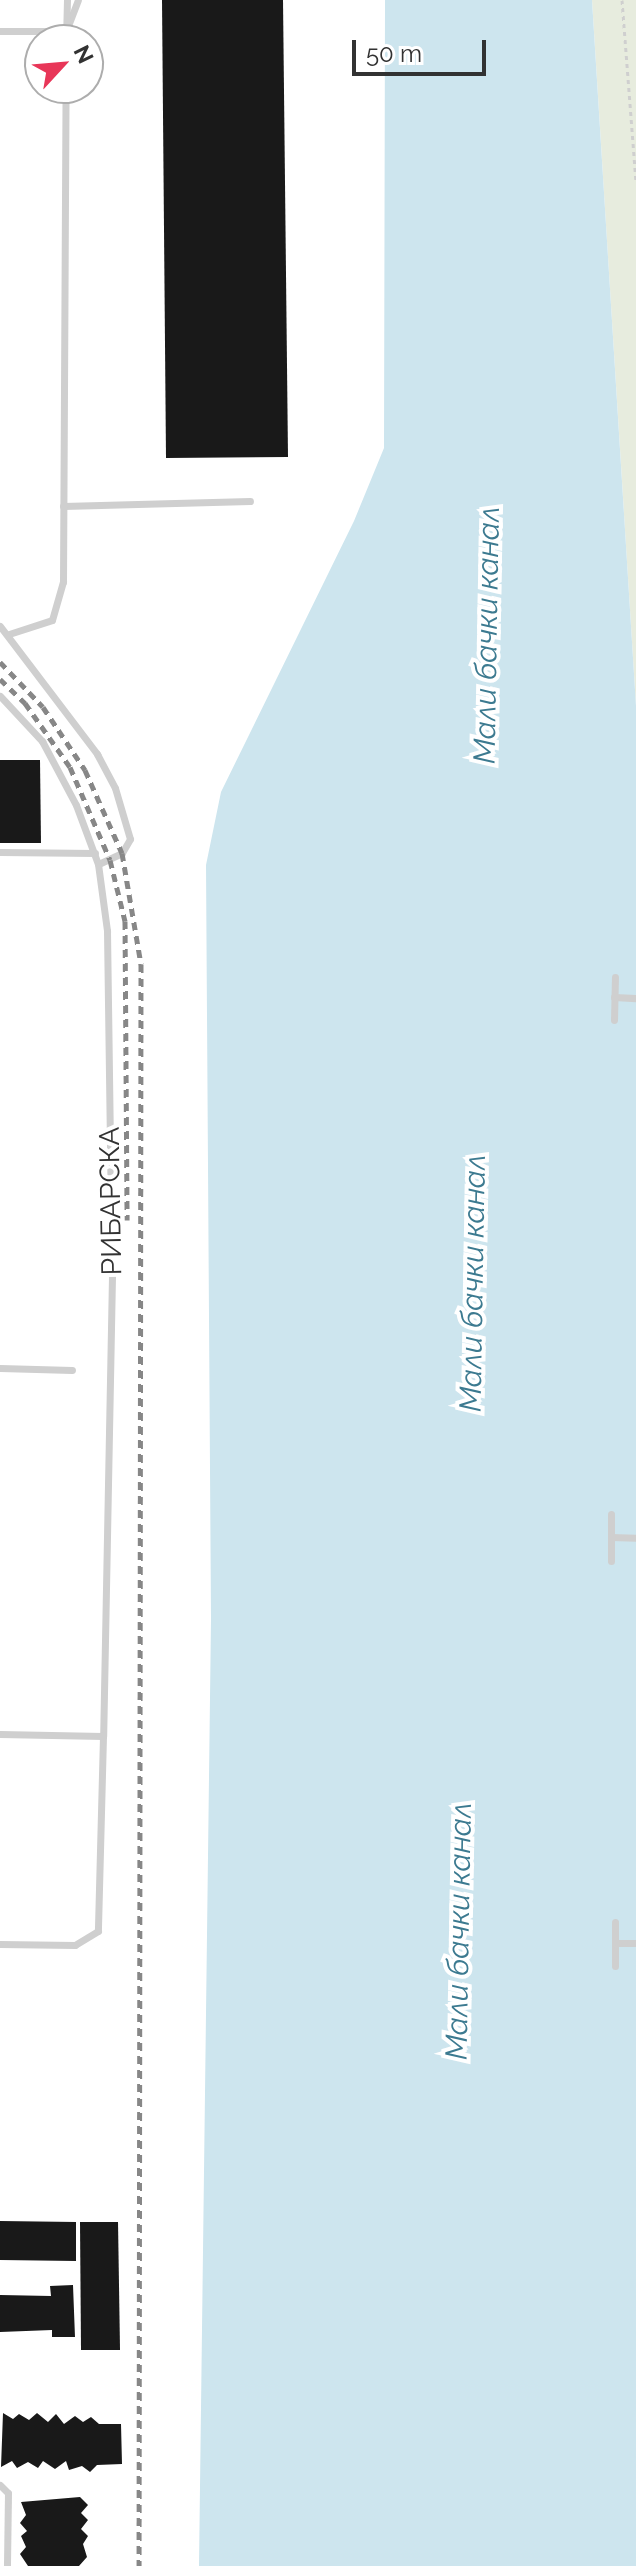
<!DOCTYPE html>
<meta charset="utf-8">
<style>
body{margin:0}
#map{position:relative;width:636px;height:2566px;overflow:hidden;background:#fff;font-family:Raleway,sans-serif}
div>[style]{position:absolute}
.green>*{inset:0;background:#e7ecde}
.water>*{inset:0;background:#cde5ee}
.building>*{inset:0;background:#191919}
.path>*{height:3px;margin-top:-1.5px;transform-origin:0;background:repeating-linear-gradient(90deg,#cfcfcf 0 4px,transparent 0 8px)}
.lane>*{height:7px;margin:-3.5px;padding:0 3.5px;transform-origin:3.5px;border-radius:3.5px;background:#cfcfcf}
.rail>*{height:5px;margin-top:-2.5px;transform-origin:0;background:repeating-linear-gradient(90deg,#878787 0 8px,transparent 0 14px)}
span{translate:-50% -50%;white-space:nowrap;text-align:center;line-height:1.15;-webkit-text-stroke:8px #fff;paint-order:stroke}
.street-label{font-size:28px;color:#323232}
.water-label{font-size:30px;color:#3c7a90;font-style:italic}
.north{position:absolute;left:24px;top:24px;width:80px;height:80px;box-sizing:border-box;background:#fff;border:2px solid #adadad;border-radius:50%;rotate:64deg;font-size:22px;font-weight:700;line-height:32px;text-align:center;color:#323232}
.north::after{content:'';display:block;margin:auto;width:28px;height:36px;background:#e83658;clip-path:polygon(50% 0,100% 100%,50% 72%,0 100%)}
.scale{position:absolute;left:352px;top:40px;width:134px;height:36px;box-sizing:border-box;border:4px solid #323232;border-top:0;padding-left:10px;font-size:24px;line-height:28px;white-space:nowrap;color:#323232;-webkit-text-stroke:6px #fff;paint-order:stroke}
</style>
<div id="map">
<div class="green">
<div style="clip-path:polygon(592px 0,636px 0,636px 706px)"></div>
</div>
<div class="water">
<div style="clip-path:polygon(385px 0,592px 0,636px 706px,636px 2566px,199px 2566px,211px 1619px,206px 865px,221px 792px,354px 521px,384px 448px)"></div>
</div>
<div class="building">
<div style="clip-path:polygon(162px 0,283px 0,288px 457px,166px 458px)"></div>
<div style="clip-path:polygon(0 760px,40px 760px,41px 843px,0 843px)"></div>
<div style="clip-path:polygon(0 2221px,76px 2222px,76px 2261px,0 2260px)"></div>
<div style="clip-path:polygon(80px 2222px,118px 2222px,120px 2350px,81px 2350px)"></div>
<div style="clip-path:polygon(73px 2285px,75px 2337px,52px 2337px,52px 2330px,0 2332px,0 2295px,51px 2296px,50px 2286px)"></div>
<div style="clip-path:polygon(3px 2413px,13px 2419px,19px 2414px,29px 2420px,37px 2413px,48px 2422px,56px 2414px,64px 2424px,75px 2416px,83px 2422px,91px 2417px,99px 2424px,121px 2424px,122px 2464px,97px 2465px,90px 2472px,82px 2466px,69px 2470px,66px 2461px,55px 2469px,43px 2461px,38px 2468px,28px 2462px,17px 2468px,12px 2461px,1px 2467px)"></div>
<div style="clip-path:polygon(80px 2497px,88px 2505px,81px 2513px,88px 2520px,81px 2529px,88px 2536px,83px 2544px,87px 2557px,79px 2566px,28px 2566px,20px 2554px,26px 2547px,21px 2536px,27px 2531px,20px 2523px,26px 2515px,21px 2502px)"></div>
</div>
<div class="path">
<div style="left:622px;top:0;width:183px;rotate:85.6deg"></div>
</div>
<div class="lane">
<div style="left:0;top:31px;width:66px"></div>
<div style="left:66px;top:31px;width:33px;rotate:-69deg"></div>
<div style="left:66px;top:40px;width:40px;rotate:-88.6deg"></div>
<div style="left:63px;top:506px;width:187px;rotate:-1.5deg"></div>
<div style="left:0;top:626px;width:161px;rotate:52.8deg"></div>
<div style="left:97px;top:754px;width:38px;rotate:62deg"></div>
<div style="left:115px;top:788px;width:53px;rotate:73.6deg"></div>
<div style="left:130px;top:839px;width:16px;rotate:120deg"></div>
<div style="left:122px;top:853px;width:26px;rotate:155deg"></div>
<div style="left:9px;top:634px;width:45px;rotate:-18deg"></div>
<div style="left:52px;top:620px;width:40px;rotate:-74deg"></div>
<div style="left:63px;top:582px;width:494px;rotate:-89.7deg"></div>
<div style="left:0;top:696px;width:62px;rotate:47deg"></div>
<div style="left:42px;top:741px;width:72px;rotate:62deg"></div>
<div style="left:76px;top:805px;width:63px;rotate:69.6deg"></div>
<div style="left:98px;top:864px;width:68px;rotate:82.3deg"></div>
<div style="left:107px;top:931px;width:345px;rotate:89.2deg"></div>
<div style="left:112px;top:1276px;width:460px;rotate:91.1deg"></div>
<div style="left:0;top:852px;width:95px;rotate:0.6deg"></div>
<div style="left:614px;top:997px;width:22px;rotate:3deg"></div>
<div style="left:614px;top:1020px;width:43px;rotate:-88.7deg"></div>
<div style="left:0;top:1368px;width:72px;rotate:1.6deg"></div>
<div style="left:611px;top:1537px;width:25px;rotate:2deg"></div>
<div style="left:611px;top:1561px;width:47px;rotate:-90deg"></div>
<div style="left:0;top:1734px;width:103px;rotate:1.1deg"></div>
<div style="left:103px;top:1736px;width:195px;rotate:91.5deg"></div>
<div style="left:98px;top:1931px;width:27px;rotate:149deg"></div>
<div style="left:75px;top:1945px;width:75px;rotate:-179.2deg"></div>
<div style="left:615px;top:1943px;width:21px"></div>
<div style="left:615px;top:1966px;width:44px;rotate:-90deg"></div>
<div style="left:0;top:2485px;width:11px;rotate:45deg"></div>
<div style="left:8px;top:2493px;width:73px;rotate:90.8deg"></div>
</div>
<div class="rail">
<div style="left:0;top:662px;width:62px;rotate:46.3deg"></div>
<div style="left:43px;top:707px;width:76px;rotate:56.3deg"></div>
<div style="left:85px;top:770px;width:91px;rotate:66deg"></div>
<div style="left:122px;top:853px;width:113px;rotate:80.3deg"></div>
<div style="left:141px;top:964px;width:1602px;rotate:90.07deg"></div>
<div style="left:0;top:679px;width:35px;rotate:44deg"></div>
<div style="left:25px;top:703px;width:78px;rotate:54.9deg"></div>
<div style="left:70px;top:767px;width:101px;rotate:66.7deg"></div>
<div style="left:110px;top:860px;width:63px;rotate:76.2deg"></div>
<div style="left:125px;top:921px;width:299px;rotate:89.6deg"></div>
</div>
<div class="street-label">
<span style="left:111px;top:1201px;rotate:-91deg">РИБАРСКА</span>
</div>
<div class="water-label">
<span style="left:487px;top:635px;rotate:-89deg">Мали бачки канал</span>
<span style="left:473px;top:1283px;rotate:-89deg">Мали бачки канал</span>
<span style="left:459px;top:1931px;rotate:-89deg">Мали бачки канал</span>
</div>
<div class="north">N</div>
<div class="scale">50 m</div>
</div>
